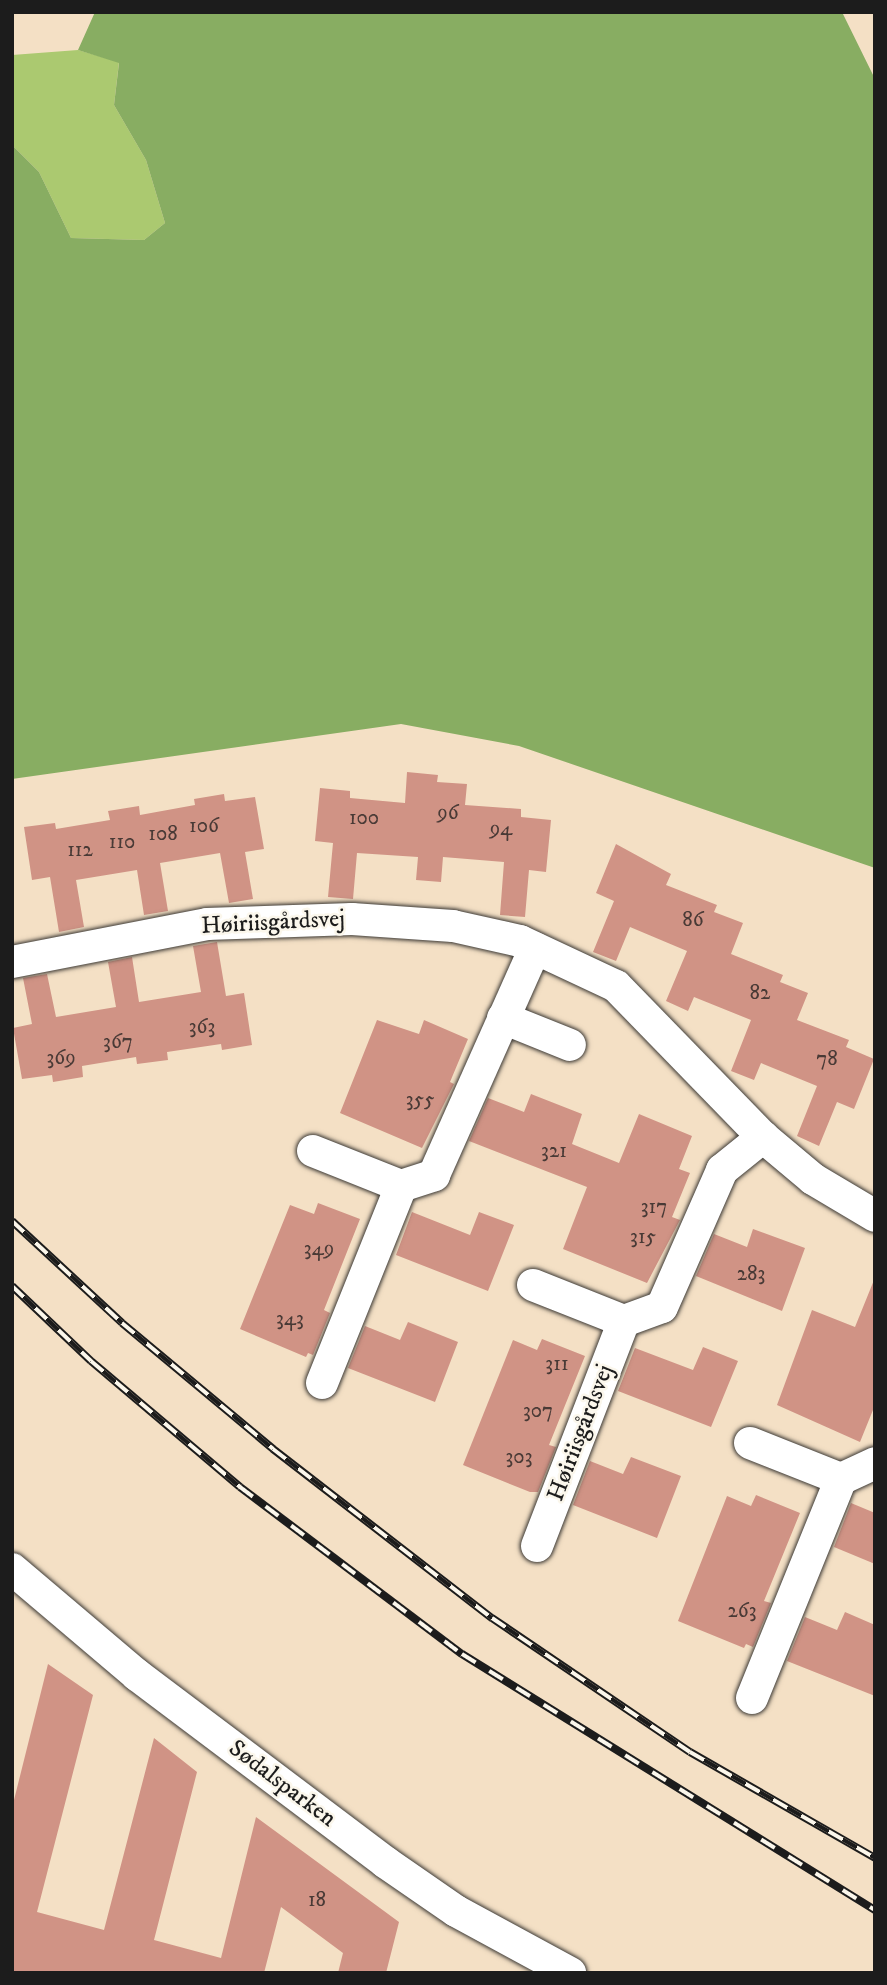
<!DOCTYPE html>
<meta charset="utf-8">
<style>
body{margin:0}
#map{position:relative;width:887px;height:1985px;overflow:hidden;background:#f4e0c5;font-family:"IM FELL DW Pica",serif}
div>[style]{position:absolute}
.green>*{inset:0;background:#abc970}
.forest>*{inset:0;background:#88ad62}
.building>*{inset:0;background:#d09385}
.roads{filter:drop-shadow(0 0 2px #3c3935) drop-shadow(0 0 2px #3c3935)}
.street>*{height:32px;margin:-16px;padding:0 16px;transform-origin:16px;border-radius:16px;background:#fff}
.rail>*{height:8px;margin-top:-4px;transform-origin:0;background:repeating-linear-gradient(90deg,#fbf7ec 0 16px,#1c1c1c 0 32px);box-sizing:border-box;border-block:2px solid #1c1c1c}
span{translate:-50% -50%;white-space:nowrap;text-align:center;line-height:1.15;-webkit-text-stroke:5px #fbf7ec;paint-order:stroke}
.number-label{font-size:21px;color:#493a36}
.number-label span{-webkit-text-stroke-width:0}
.street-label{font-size:24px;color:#1c1c1c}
.frame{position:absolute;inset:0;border:14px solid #1c1c1c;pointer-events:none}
</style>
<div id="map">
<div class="green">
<div style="clip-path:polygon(78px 50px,119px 62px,114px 105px,146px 160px,165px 223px,144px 240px,71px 238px,39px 172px,12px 145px,12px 55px)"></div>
</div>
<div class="forest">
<div style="clip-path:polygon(95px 12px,842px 12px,875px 79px,875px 868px,519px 746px,401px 724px,12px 779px,12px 145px,39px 172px,71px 238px,144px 240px,165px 223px,146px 160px,114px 105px,119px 63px,78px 50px)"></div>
</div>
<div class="building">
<div style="clip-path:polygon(407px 772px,438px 775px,437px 782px,467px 784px,465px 805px,521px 809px,521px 817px,551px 820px,546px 872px,529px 870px,525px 917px,500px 915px,504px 862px,443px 857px,441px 882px,416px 880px,418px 857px,357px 853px,353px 899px,328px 897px,333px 843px,315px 841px,320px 788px,350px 791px,350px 798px,405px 803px)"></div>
<div style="clip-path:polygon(224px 794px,225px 801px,255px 797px,264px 849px,245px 852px,253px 899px,229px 903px,220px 853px,160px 863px,168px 911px,144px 915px,137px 870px,76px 880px,84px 927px,59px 932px,50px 877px,32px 880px,24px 827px,55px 823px,56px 829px,110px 820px,108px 811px,139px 806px,140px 815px,195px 805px,194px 799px)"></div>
<div style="clip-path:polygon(616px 844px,671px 874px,666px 885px,717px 905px,714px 912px,743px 923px,731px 954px,783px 975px,780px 982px,808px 993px,797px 1020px,849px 1040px,846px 1047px,874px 1059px,854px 1109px,837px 1102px,819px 1146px,797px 1136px,817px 1086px,761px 1063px,754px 1080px,731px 1071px,751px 1020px,694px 997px,688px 1011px,666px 1001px,687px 951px,630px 927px,616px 961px,593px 952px,614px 901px,596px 893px)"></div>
<div style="clip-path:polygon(217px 942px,226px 996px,244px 993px,252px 1045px,222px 1050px,221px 1044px,167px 1052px,168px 1060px,137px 1064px,136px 1057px,82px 1066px,83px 1077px,53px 1082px,52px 1075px,22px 1079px,13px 1028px,32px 1024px,23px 978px,47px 974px,56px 1017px,116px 1007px,108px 962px,132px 957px,139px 1002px,201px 992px,193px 946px)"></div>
<div style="clip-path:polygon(377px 1020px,419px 1034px,424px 1020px,468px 1039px,450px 1082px,454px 1084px,422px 1148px,340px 1113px)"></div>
<div style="clip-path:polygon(531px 1094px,582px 1114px,572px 1144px,619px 1163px,639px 1114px,692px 1136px,679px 1169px,690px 1173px,672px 1217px,680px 1220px,647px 1283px,563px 1249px,587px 1187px,469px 1141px,488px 1098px,524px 1112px)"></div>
<div style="clip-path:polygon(318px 1203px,360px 1219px,324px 1310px,330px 1313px,313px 1355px,308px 1353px,306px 1357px,240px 1329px,290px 1205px,314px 1214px)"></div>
<div style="clip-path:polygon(412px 1212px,470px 1235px,479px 1212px,514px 1225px,488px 1291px,396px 1255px)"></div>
<div style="clip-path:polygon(753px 1229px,805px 1248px,782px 1311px,696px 1276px,714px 1234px,747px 1247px)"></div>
<div style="clip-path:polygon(874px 1280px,875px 1405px,860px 1442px,777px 1405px,812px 1310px,855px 1327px)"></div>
<div style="clip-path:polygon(408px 1322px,458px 1342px,435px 1402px,348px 1368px,365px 1326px,400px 1340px)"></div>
<div style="clip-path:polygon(542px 1339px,585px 1356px,549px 1445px,556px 1447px,538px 1492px,530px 1492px,463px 1465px,513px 1340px,537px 1350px)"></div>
<div style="clip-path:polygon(703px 1347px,738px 1361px,711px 1427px,618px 1391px,635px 1348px,693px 1370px)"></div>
<div style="clip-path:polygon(631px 1457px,681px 1476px,657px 1538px,573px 1505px,590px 1461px,623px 1474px)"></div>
<div style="clip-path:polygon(756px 1495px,800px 1513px,764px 1601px,771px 1603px,753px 1647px,746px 1644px,744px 1648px,678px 1621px,727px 1496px,751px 1506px)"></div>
<div style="clip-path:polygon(851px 1503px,875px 1513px,875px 1564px,834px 1547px)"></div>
<div style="clip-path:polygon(845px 1612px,875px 1625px,875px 1696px,787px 1661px,805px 1617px,837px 1630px)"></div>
<div style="clip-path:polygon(48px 1664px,93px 1695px,37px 1912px,104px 1930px,154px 1738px,197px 1772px,154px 1940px,221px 1958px,256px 1817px,399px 1922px,386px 1973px,338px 1973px,343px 1953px,281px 1907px,264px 1973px,12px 1973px,12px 1808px)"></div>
</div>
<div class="roads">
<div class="street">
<div style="left:12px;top:962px;width:199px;rotate:-11deg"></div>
<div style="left:207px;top:924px;width:145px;rotate:-2deg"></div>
<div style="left:352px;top:919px;width:101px;rotate:4deg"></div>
<div style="left:453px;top:926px;width:69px;rotate:12.6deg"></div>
<div style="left:520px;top:941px;width:106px;rotate:25.1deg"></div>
<div style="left:616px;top:986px;width:211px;rotate:45.8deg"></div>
<div style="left:763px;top:1137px;width:65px;rotate:40deg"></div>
<div style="left:813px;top:1179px;width:72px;rotate:30.8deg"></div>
<div style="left:503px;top:1018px;width:72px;rotate:21.9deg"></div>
<div style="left:313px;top:1151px;width:95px;rotate:21.7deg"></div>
<div style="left:533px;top:1285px;width:98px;rotate:21.6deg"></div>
<div style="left:322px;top:1383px;width:212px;rotate:-68.1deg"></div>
<div style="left:401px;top:1186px;width:35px;rotate:-18deg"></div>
<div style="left:434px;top:1175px;width:248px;rotate:-66deg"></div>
<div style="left:750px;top:1443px;width:98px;rotate:21.6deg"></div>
<div style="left:537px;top:1546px;width:241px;rotate:-68.9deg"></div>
<div style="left:624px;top:1321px;width:40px;rotate:-20.2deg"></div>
<div style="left:662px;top:1307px;width:150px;rotate:-66.3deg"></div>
<div style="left:722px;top:1170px;width:53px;rotate:-38.8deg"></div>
<div style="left:12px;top:1569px;width:164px;rotate:40.3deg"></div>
<div style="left:137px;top:1675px;width:311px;rotate:37deg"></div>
<div style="left:385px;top:1862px;width:86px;rotate:34.6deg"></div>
<div style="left:456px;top:1911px;width:130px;rotate:28.5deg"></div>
<div style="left:752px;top:1698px;width:236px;rotate:-67.9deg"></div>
<div style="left:841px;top:1479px;width:38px;rotate:-25deg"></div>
</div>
</div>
<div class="rail">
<div style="left:12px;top:1221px;width:150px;rotate:42.8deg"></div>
<div style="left:122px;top:1323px;width:197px;rotate:39.8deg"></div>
<div style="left:273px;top:1449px;width:277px;rotate:37.7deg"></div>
<div style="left:492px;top:1618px;width:239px;rotate:34.1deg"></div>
<div style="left:690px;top:1752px;width:213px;rotate:29.8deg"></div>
<div style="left:12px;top:1286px;width:109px;rotate:43.5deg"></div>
<div style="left:91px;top:1361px;width:195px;rotate:40.2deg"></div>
<div style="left:240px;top:1487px;width:278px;rotate:37deg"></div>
<div style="left:462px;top:1654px;width:486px;rotate:31.8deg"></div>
</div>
<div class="number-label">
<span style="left:448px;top:813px">96</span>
<span style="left:364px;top:818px">100</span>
<span style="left:204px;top:826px">106</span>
<span style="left:501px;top:829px">94</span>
<span style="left:163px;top:834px">108</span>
<span style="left:122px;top:842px">110</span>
<span style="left:80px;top:850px">112</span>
<span style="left:693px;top:920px">86</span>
<span style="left:760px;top:993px">82</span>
<span style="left:202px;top:1027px">363</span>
<span style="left:118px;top:1042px">367</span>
<span style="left:61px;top:1058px">369</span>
<span style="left:827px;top:1059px">78</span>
<span style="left:420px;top:1100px">355</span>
<span style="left:554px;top:1151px">321</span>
<span style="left:654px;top:1207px">317</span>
<span style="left:643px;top:1237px">315</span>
<span style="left:319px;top:1249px">349</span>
<span style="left:751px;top:1274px">283</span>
<span style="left:290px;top:1319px">343</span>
<span style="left:557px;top:1364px">311</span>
<span style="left:538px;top:1411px">307</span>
<span style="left:519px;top:1457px">303</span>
<span style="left:742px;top:1611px">263</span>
<span style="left:317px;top:1900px">18</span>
</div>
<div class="street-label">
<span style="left:273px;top:923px;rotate:-3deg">Høiriisgårdsvej</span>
<span style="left:581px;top:1433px;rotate:-69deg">Høiriisgårdsvej</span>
<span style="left:282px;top:1784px;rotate:37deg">Sødalsparken</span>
</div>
<div class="frame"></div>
</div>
